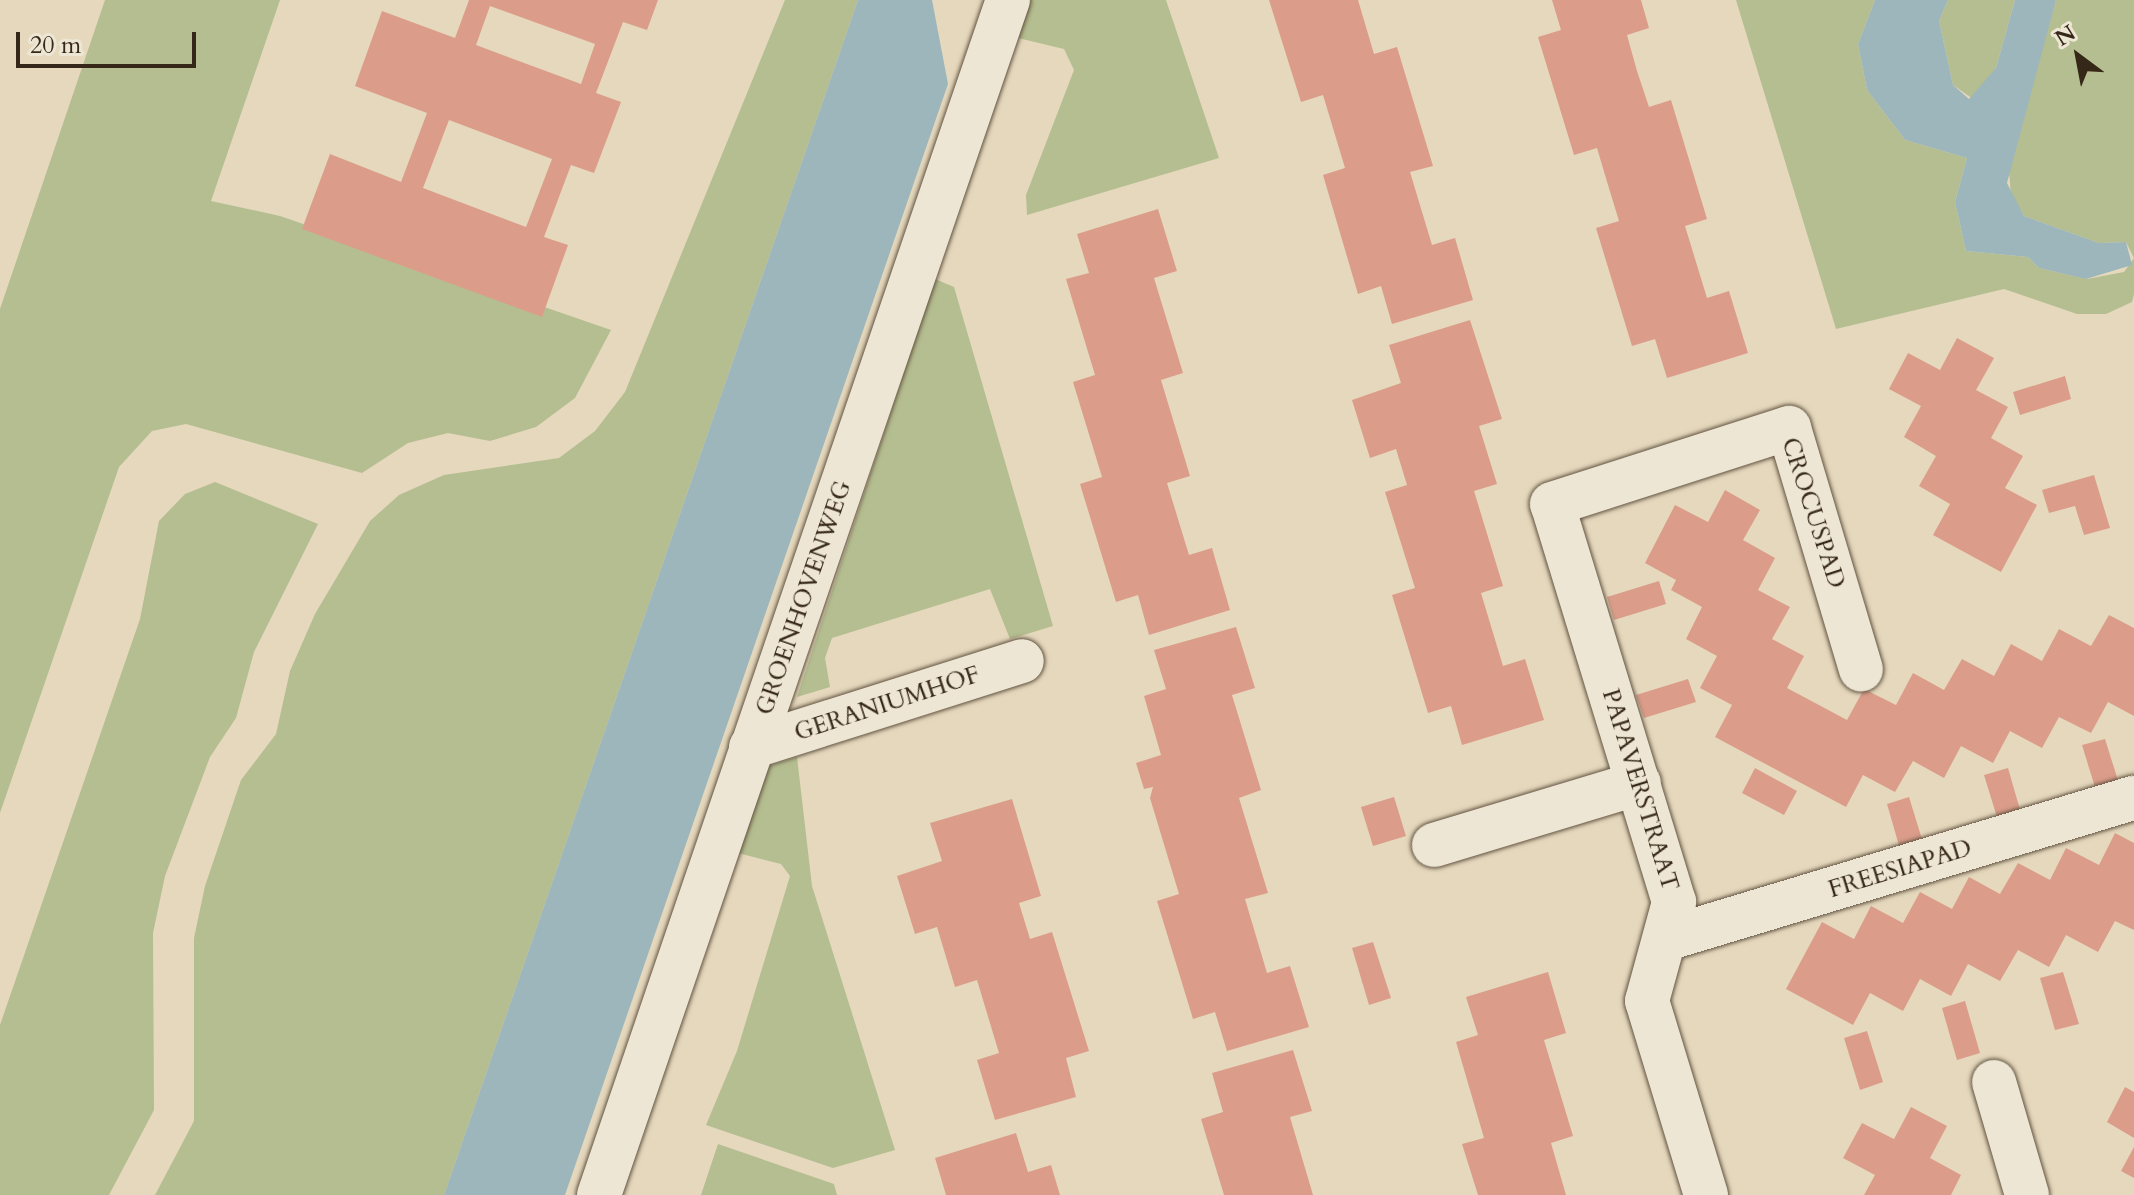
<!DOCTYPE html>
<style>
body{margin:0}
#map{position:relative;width:2134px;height:1195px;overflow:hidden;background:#e5d8bd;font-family:Cardo,serif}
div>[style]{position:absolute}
.green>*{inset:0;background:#b5be90}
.water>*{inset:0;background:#9cb6bc}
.building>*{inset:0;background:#db9d8a}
.roads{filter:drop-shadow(0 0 2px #625441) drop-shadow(0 0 2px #625441)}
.street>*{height:44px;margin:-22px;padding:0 22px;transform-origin:22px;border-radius:22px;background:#eee6d4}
.secondary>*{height:44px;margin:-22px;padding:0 22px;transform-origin:22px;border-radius:22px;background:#eee6d4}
span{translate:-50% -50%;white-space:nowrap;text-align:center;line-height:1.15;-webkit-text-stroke:7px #eee6d4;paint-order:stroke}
.street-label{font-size:24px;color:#362818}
.north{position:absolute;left:2038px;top:16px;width:80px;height:80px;-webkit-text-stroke:6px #eee6d4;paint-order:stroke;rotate:328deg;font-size:22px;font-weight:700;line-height:32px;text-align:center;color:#362818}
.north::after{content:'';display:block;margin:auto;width:28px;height:36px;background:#362818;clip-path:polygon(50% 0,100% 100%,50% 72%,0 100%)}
.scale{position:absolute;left:16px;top:32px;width:180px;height:36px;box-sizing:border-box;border:4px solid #362818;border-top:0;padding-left:10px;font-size:24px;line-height:28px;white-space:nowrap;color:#362818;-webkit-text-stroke:6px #eee6d4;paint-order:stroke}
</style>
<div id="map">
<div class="green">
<div style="clip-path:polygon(105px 0,280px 0,211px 201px,280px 216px,611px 330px,575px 398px,536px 427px,490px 441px,448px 433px,408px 443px,362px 473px,186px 424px,152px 431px,119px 467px,0 813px,0 309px)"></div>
<div style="clip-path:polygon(785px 0,858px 0,444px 1195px,155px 1195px,194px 1121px,194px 938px,205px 886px,241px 780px,276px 734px,290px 671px,315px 614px,370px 521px,399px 495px,444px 475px,559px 458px,595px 431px,625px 392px)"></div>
<div style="clip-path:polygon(1031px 0,1166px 0,1219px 158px,1027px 215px,1026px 195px,1074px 70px,1064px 49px,1018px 38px)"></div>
<div style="clip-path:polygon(1736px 0,1875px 0,1858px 44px,1867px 90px,1905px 140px,1967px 158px,1955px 202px,1966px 251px,2028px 257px,2039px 268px,2087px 279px,2124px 272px,2134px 258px,2126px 242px,2099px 243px,2024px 216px,2011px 195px,2008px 161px,2056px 0,2134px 0,2134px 294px,2132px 302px,2106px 314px,2077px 314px,2004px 289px,1836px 329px)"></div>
<div style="clip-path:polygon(1948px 0,2015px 0,1996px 68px,1973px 99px,1953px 85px,1939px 21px)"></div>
<div style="clip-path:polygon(935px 279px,954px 287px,1053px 626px,1010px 639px,990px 589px,832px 638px,825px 658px,830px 687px,797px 697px)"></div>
<div style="clip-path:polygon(215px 482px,318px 524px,254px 652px,236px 718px,210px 757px,165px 876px,153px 933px,154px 1110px,109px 1195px,0 1195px,0 1025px,140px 619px,159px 521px,185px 494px)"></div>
<div style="clip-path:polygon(797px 757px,812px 886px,895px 1150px,833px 1168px,706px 1125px,737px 1051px,790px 876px,781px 864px,738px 853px,768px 766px)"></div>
<div style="clip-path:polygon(718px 1144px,834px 1184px,837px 1195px,701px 1195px)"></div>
</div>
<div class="water">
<div style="clip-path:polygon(858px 0,932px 0,948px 84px,565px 1195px,444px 1195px)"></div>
<div style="clip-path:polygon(1875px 0,1948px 0,1939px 21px,1953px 85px,1969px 99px,1996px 68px,2015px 0,2056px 0,2007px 183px,2024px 216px,2099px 243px,2126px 242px,2132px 265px,2086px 279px,2039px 268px,2028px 257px,1966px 251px,1955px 202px,1967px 158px,1905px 140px,1867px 90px,1858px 44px)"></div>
</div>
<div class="building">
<div style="clip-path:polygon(evenodd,469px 0,658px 0,647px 30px,623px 22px,596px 93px,621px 102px,594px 173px,571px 165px,544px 237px,568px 245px,542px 317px,302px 229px,330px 154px,401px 182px,427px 113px,355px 86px,382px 11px,455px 38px,469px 0,490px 6px,595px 44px,581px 84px,476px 45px,490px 6px,469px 0,449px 120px,552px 159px,526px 227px,423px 188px,449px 120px)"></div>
<div style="clip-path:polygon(1269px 0,1358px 0,1374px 54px,1397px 47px,1433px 166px,1410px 172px,1432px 245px,1455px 238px,1473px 300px,1392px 324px,1381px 286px,1358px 294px,1323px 175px,1345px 168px,1323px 95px,1301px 102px)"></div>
<div style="clip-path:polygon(1552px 0,1641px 0,1649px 28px,1627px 35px,1637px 71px,1649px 107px,1671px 100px,1707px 219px,1685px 226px,1707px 298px,1729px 291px,1748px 353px,1667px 378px,1655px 339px,1632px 346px,1596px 228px,1619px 221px,1608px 185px,1597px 148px,1574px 155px,1538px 37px,1561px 30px)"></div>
<div style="clip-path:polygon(1158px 209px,1177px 271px,1154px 278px,1183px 373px,1161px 380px,1190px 476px,1167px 483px,1189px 555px,1212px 548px,1230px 610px,1149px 635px,1138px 595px,1116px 602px,1080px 484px,1102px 477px,1073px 382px,1095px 375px,1066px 279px,1089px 273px,1077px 234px)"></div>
<div style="clip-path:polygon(1470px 320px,1502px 419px,1479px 426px,1497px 484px,1474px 491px,1503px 586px,1481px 593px,1503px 666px,1525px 659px,1544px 720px,1462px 745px,1451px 706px,1428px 713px,1392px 595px,1415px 588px,1385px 492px,1407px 485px,1396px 449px,1370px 458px,1352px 400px,1401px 383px,1389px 345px)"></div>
<div style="clip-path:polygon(1957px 338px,1994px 358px,1976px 390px,2008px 407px,1991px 438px,2023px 456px,2005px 488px,2037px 505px,2001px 572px,1933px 535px,1950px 504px,1919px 486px,1936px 456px,1904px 437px,1921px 406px,1889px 389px,1908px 353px,1940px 370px)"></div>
<div style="clip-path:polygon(2065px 376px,2071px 399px,2020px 415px,2013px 392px)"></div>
<div style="clip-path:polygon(2094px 475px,2110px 528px,2084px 535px,2075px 506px,2049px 513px,2042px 490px)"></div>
<div style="clip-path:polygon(1725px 490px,1760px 510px,1743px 540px,1775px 558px,1758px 590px,1790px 607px,1772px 639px,1804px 656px,1787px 688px,1847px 720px,1864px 689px,1896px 705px,1913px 673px,1944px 690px,1962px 659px,1994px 676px,2011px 644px,2042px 661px,2059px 629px,2091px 646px,2109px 615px,2134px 628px,2134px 716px,2108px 702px,2091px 733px,2059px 717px,2042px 748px,2010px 731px,1993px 763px,1961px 746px,1944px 778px,1913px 761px,1895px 792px,1863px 775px,1846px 807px,1715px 737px,1732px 705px,1700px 688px,1717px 656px,1686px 639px,1702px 607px,1671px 590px,1676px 580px,1645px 563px,1675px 505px,1708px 522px)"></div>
<div style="clip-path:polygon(1659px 581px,1666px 604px,1614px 620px,1607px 597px)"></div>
<div style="clip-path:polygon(1236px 627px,1255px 688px,1232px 695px,1261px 790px,1239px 798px,1268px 893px,1245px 899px,1267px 973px,1290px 966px,1309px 1027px,1227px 1051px,1215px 1012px,1193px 1019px,1157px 901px,1179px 894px,1150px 798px,1153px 787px,1144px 789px,1136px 763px,1161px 755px,1144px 696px,1166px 689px,1154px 650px)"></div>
<div style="clip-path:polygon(1688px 679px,1696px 702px,1644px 718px,1636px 695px)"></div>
<div style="clip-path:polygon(2105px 739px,2121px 790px,2098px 797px,2082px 745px)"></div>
<div style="clip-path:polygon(1755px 768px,1797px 791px,1784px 815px,1742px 793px)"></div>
<div style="clip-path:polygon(2008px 768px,2023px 820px,2000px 827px,1984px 775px)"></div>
<div style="clip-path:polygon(1394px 797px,1406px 836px,1373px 846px,1361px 807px)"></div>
<div style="clip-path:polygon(1909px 797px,1925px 849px,1902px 856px,1887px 804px)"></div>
<div style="clip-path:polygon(1012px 799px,1041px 896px,1019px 903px,1030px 939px,1052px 932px,1089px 1051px,1066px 1058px,1076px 1097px,995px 1120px,977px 1060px,999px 1053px,977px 980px,955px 987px,937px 927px,915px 934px,897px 876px,942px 861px,930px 823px)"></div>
<div style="clip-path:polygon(2115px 833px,2134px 843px,2134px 930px,2115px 921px,2098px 952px,2066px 935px,2049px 967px,2018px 950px,2000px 981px,1968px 964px,1951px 996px,1920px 979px,1903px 1011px,1870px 993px,1853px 1025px,1786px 989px,1822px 922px,1854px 939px,1871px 906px,1903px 923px,1920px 892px,1952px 909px,1969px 877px,2000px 894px,2018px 863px,2050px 880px,2066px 848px,2099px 865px)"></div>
<div style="clip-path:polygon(1373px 942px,1391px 998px,1369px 1005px,1352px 948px)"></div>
<div style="clip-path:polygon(1548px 972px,1566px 1033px,1544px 1040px,1573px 1136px,1551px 1143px,1566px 1195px,1478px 1195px,1462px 1144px,1484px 1138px,1456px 1042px,1478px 1035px,1466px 997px)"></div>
<div style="clip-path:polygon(2063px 972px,2079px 1024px,2055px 1030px,2040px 978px)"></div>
<div style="clip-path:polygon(1965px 1001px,1980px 1053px,1957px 1060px,1942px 1008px)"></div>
<div style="clip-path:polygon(1867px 1031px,1883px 1082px,1860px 1090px,1844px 1038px)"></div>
<div style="clip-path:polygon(1293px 1050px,1312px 1111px,1290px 1117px,1313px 1195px,1224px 1195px,1201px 1119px,1223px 1112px,1212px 1073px)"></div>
<div style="clip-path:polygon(2125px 1087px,2134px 1092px,2134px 1138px,2107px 1122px)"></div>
<div style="clip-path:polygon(1911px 1107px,1947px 1126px,1930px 1158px,1961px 1175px,1951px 1195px,1864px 1195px,1875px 1175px,1843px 1158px,1862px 1123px,1894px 1139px)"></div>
<div style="clip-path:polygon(1016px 1133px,1028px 1172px,1051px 1165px,1060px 1195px,946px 1195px,935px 1158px)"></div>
<div style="clip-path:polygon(2134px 1147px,2134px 1178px,2121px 1171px)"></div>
</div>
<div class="roads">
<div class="street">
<div style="left:751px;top:747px;width:284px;rotate:-17.6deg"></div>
<div style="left:1434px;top:845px;width:214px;rotate:-16.8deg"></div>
<div style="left:1666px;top:939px;width:489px;rotate:-16.8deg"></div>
<div style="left:1994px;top:1082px;width:118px;rotate:73.7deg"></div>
<div style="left:1706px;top:1195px;width:203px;rotate:-106.9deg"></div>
<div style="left:1647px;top:1001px;width:103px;rotate:-74.7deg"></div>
<div style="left:1674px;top:902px;width:416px;rotate:-107deg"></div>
<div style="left:1552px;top:504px;width:249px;rotate:-17.8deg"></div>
<div style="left:1789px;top:428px;width:252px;rotate:73.4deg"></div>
</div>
<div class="secondary">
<div style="left:599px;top:1195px;width:1263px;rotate:-71.11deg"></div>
</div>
</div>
<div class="street-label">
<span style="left:1813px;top:513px;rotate:72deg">CROCUSPAD</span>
<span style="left:804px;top:598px;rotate:-71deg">GROENHOVENWEG</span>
<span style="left:887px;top:704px;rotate:-18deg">GERANIUMHOF</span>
<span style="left:1640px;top:790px;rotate:73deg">PAPAVERSTRAAT</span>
<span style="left:1900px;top:869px;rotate:-17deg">FREESIAPAD</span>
</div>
<div class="north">N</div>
<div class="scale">20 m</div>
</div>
